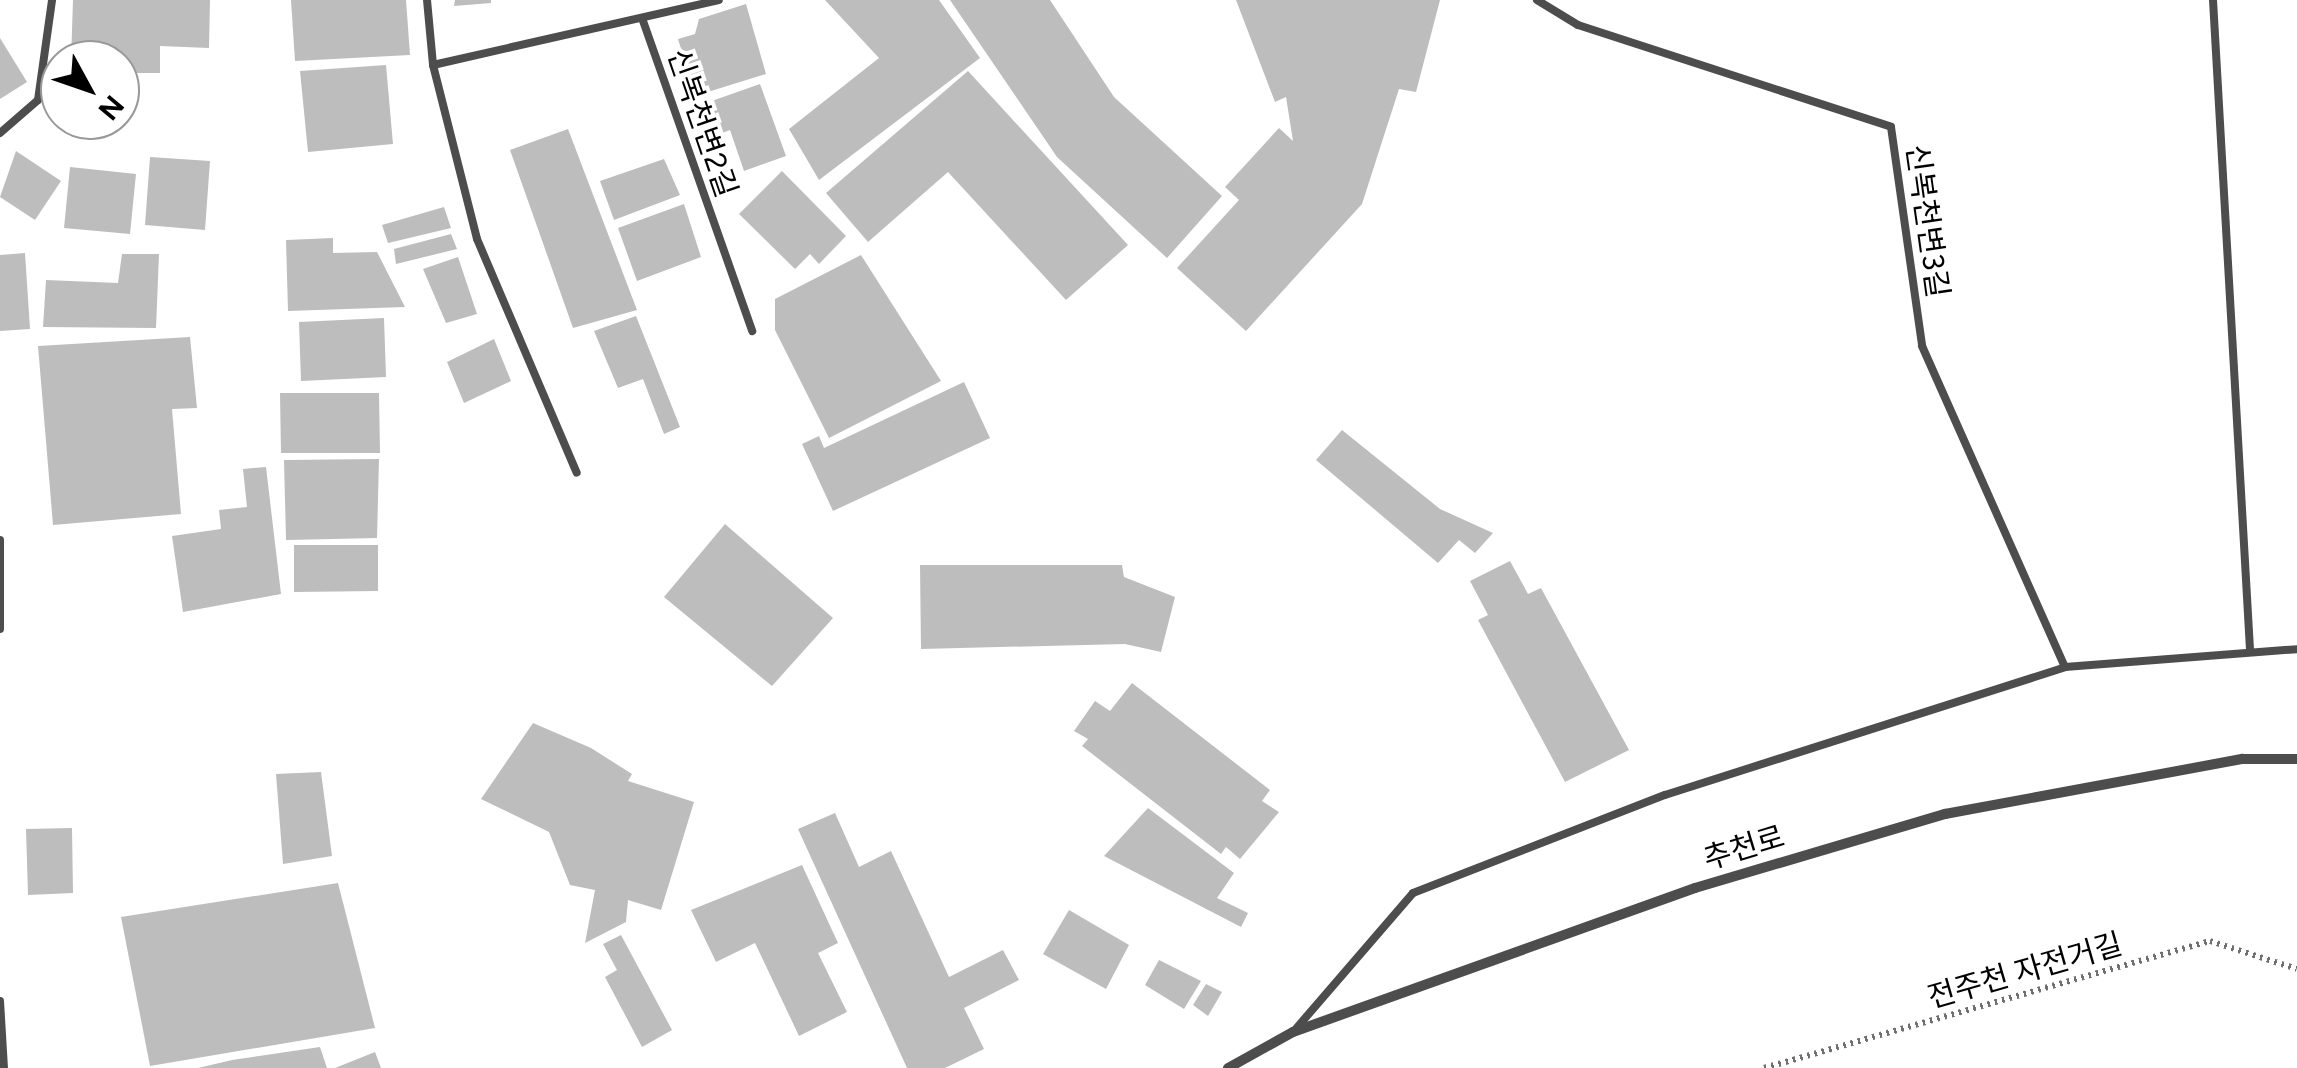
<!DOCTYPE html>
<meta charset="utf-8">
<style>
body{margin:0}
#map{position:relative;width:2297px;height:1068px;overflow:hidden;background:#fff;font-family:Figtree,"Noto Sans KR",sans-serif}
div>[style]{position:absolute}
.building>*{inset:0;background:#bdbdbd}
.path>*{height:6px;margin-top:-3px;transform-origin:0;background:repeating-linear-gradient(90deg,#6f6f6f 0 2.5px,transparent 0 7.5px)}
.lane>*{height:8px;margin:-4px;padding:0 4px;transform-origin:4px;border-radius:4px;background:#4d4d4d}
.street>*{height:10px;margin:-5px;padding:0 5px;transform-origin:5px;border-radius:5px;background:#4d4d4d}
span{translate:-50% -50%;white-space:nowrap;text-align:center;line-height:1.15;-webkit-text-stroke:8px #fff;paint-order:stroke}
.street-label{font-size:30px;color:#000}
.north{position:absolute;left:40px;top:40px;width:100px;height:100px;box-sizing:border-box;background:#fff;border:2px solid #999;border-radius:50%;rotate:130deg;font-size:28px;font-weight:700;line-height:40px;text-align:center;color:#000}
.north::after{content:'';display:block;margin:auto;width:35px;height:45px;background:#000;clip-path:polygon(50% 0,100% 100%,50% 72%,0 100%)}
</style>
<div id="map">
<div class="building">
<div style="clip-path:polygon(73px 0,210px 0,209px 48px,160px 46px,160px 73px,120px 73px,120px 60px,71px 60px)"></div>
<div style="clip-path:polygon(291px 0,406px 0,410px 55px,295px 61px)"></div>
<div style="clip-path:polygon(455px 0,491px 0,491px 3px,454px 6px)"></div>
<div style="clip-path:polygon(825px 0,939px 0,980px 58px,819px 180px,789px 129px,879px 58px)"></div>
<div style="clip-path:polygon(950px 0,1050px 0,1114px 97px,1222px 196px,1167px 258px,1057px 157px)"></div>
<div style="clip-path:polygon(1236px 0,1440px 0,1416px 92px,1399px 89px,1362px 204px,1246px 331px,1177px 268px,1239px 200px,1225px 187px,1279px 128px,1293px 141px,1286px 97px,1275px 102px)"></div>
<div style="clip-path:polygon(746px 4px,766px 74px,695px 96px,678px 39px,695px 34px,699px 19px)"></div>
<div style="clip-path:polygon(0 38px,27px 82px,0 99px)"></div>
<div style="clip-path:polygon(386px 65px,393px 144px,308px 152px,300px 71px)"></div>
<div style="clip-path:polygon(968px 71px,1128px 245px,1066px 300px,948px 172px,868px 242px,826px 193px)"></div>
<div style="clip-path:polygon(760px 84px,786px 156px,744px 171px,730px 130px,717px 135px,706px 103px)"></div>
<div style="clip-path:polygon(568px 129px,637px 310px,573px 328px,510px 150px)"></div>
<div style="clip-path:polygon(16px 151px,61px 181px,35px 220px,0 197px)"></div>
<div style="clip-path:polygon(150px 157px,210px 161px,205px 230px,145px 225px)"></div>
<div style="clip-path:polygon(664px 159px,680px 195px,614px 220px,600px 181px)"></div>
<div style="clip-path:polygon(70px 167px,136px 174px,130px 234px,64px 228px)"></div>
<div style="clip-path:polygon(782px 171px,846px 236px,819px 264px,810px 254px,795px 269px,739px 214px)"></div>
<div style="clip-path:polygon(684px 204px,701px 257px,637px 281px,618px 228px)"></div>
<div style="clip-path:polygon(444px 207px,451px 228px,388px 243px,382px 225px)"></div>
<div style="clip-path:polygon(451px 234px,457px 249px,396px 264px,394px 249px)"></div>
<div style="clip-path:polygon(333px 238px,333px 253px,377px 252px,405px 307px,288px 311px,286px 240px)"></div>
<div style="clip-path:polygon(25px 253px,30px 329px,0 331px,0 255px)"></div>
<div style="clip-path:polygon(122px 254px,159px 254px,156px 328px,43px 327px,46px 280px,118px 283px)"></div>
<div style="clip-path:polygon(861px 255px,941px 381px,829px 438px,775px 330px,775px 299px)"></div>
<div style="clip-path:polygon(458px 257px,477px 314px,446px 323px,423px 269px)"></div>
<div style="clip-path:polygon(636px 316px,680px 427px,664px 434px,643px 379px,618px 388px,594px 331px)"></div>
<div style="clip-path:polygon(384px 318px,386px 377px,301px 381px,299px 322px)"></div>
<div style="clip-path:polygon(190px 337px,197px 408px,172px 409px,181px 514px,53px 525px,38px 346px)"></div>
<div style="clip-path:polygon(494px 339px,511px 381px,464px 403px,447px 362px)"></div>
<div style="clip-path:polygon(964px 382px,990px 438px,833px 511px,802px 444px,819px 436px,824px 448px)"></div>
<div style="clip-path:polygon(280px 393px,379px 393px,380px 453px,281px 453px)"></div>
<div style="clip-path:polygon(1342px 430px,1440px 509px,1493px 533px,1475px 553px,1459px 540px,1438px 563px,1316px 460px)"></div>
<div style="clip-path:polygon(379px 459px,377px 538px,286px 540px,284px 460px)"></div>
<div style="clip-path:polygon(266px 467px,281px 594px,183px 612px,172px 536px,221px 529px,219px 510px,247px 507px,243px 469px)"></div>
<div style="clip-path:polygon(725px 524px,833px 618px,772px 686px,664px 597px)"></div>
<div style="clip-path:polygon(294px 545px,378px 545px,378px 591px,294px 592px)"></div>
<div style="clip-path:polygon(1510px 561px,1528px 594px,1541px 588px,1629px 750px,1565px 782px,1478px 620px,1488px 615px,1470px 581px)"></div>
<div style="clip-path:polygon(920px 565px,1122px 565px,1124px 577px,1175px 597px,1161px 652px,1125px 644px,921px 649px)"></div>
<div style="clip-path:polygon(1132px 683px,1270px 790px,1262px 801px,1279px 812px,1240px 859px,1226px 847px,1221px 854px,1082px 746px,1088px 739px,1074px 731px,1095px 701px,1110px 711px)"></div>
<div style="clip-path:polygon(533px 723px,591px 748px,632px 774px,628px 781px,694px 802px,661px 910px,628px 900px,626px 922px,585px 943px,595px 890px,570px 885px,549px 832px,481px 799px)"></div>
<div style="clip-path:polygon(321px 772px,332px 856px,283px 864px,276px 774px)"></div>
<div style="clip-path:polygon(1148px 808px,1234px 873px,1217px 898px,1248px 913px,1241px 927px,1104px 856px)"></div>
<div style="clip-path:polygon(835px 813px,859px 867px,891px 851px,949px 977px,1003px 950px,1019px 980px,964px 1008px,984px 1049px,945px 1068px,907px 1068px,798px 829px)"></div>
<div style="clip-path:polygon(72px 828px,73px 893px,28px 895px,26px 829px)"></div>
<div style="clip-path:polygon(802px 865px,838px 943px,818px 953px,847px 1012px,799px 1036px,755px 943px,716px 962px,691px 910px)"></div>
<div style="clip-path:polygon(338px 883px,375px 1028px,150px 1066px,121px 917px)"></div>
<div style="clip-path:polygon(1069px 910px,1129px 945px,1106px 989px,1043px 954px)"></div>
<div style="clip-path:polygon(621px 935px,672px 1030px,642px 1047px,605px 977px,617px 970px,603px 944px)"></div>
<div style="clip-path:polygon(1159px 960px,1201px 981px,1184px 1009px,1145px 985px)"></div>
<div style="clip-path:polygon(1206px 984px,1222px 992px,1208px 1016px,1193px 1005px)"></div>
<div style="clip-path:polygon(320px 1047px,327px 1068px,198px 1068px,232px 1060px)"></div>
<div style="clip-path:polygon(375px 1052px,381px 1068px,335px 1068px)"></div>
</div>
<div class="path">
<div style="left:1764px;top:1068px;width:464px;rotate:-15.9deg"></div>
<div style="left:2210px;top:941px;width:91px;rotate:17.8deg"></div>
</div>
<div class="lane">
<div style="left:427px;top:0;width:65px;rotate:84.7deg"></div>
<div style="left:433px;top:65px;width:179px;rotate:75.8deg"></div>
<div style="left:477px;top:239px;width:254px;rotate:66.9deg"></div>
<div style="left:1537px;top:0;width:48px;rotate:31.4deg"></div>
<div style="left:1578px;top:25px;width:329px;rotate:18deg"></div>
<div style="left:1891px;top:127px;width:221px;rotate:81.9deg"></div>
<div style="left:1922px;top:346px;width:351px;rotate:66deg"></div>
<div style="left:2213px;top:0;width:651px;rotate:86.74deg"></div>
<div style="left:642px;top:18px;width:332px;rotate:70.6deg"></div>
<div style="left:433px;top:65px;width:293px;rotate:-12.8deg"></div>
<div style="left:0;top:133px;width:50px;rotate:-41deg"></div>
<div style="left:38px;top:100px;width:101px;rotate:-82deg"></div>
<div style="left:0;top:540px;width:89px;rotate:90deg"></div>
<div style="left:0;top:1001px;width:67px;rotate:86.6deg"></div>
<div style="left:1294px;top:1031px;width:182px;rotate:-49.2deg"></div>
<div style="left:1413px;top:893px;width:270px;rotate:-21.3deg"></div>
<div style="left:1665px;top:795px;width:420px;rotate:-17.7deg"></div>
<div style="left:2065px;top:667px;width:233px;rotate:-4.4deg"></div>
</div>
<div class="street">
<div style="left:1228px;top:1068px;width:74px;rotate:-29deg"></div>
<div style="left:1293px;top:1032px;width:427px;rotate:-19.7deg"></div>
<div style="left:1695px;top:888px;width:261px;rotate:-16.5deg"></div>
<div style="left:1945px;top:814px;width:303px;rotate:-10.5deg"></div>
<div style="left:2243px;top:759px;width:54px"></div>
</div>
<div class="street-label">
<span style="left:702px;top:123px;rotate:71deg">신복천변2길</span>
<span style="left:1927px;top:221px;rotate:82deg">신복천변3길</span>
<span style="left:1744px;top:848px;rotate:-17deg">추천로</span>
<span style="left:2025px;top:971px;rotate:-16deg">전주천 자전거길</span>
</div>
<div class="north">N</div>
</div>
